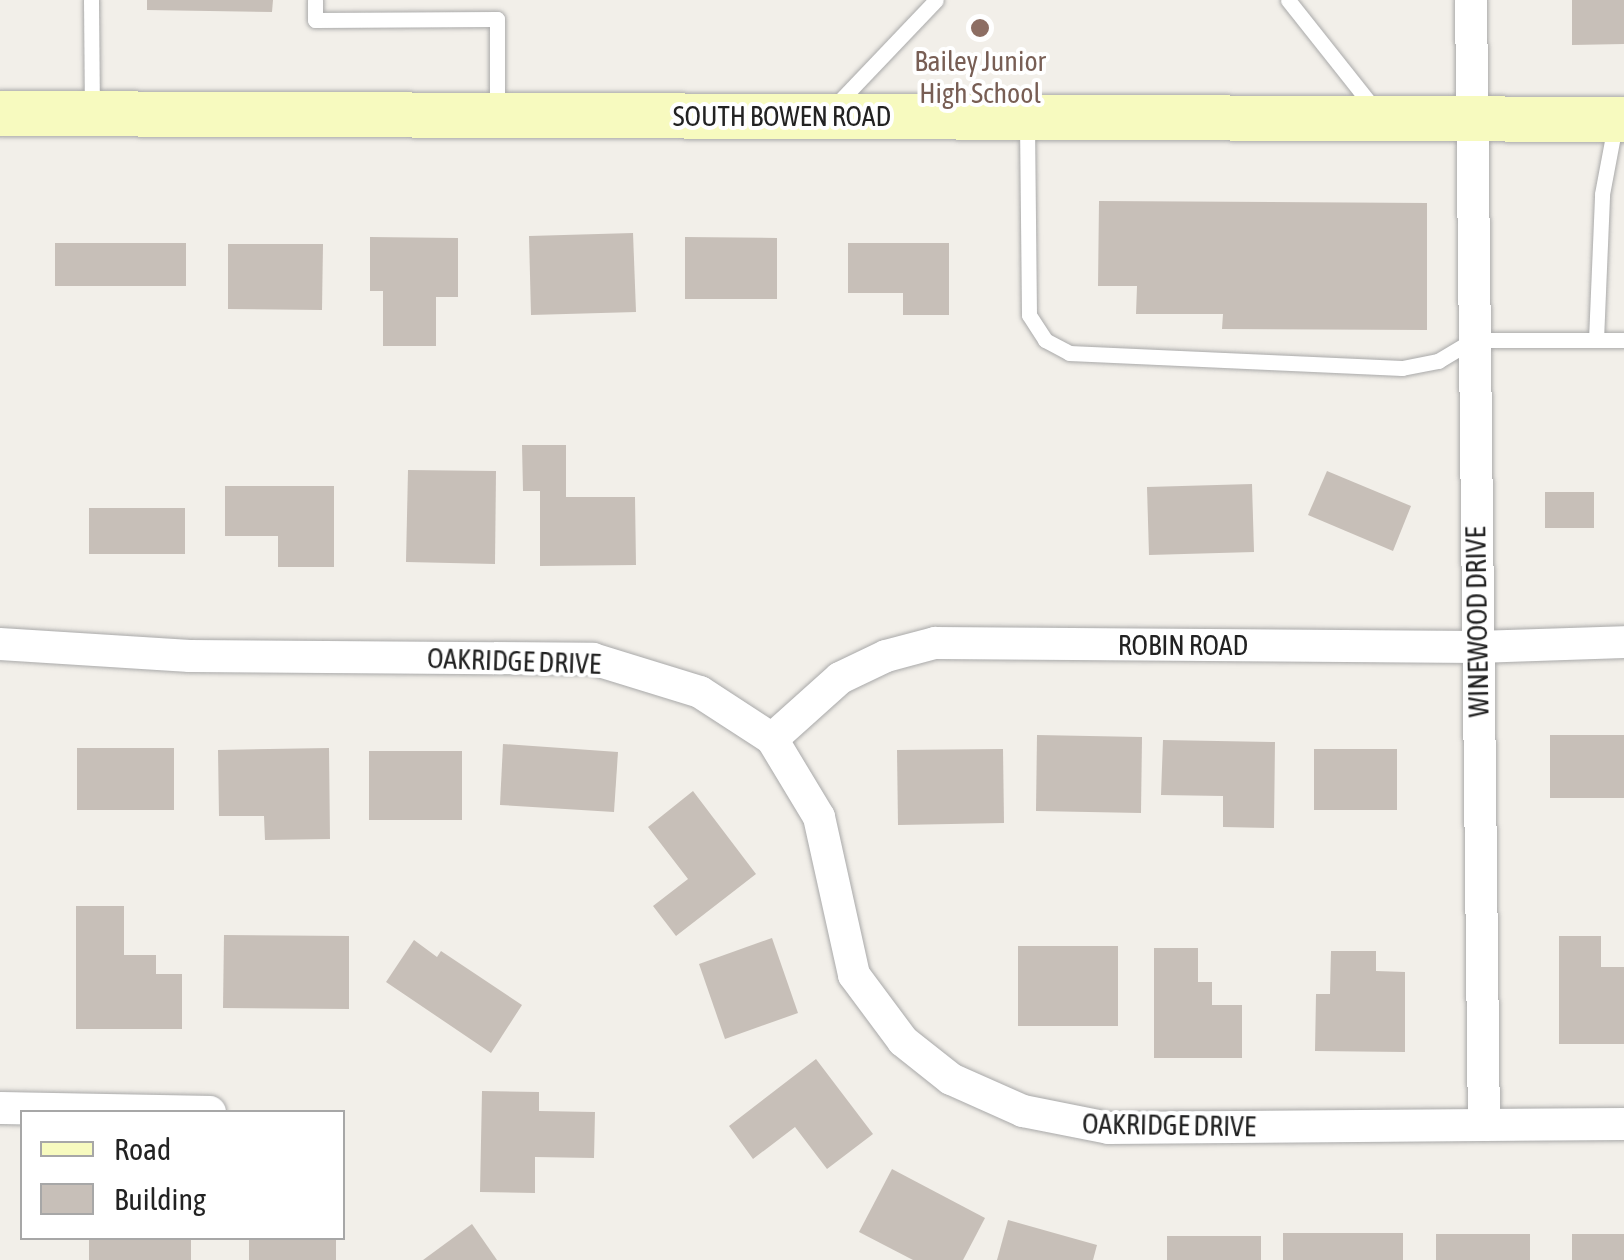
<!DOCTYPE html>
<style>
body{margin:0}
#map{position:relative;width:1624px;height:1260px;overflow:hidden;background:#f2efe9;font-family:"Asap Condensed",sans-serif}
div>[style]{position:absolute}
.building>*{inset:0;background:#c7bfb8}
.roads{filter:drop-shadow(0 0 2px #a9a9a9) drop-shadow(0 0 2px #a9a9a9)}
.lane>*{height:15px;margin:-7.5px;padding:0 7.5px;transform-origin:7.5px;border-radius:7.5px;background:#fff}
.street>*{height:32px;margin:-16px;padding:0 16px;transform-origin:16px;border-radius:16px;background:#fff}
.secondary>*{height:45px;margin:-22.5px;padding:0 22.5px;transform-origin:22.5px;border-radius:22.5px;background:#f7fabf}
.dots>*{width:28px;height:28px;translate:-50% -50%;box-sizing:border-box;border:5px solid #fff;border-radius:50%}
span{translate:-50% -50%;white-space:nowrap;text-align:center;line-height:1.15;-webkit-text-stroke:8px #fff;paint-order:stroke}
.education-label{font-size:28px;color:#785e54}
.street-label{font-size:28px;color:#222}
.legend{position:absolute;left:20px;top:1110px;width:325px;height:130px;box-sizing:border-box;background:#fff;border:2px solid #a7a7a7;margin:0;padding:12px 18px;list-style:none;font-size:30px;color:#222}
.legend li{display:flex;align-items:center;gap:20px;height:50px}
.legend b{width:50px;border:2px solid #a7a7a7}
</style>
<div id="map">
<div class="building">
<div style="clip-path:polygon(147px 0,273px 0,272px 12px,147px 10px)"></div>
<div style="clip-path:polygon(1572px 0,1624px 0,1624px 44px,1572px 45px)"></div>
<div style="clip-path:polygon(1099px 201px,1427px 203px,1427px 330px,1222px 329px,1223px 314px,1136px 314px,1137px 286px,1098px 286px)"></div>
<div style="clip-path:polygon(633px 233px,636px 312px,531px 315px,529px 236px)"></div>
<div style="clip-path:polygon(370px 237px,458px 238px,458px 297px,436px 297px,436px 346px,383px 346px,383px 291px,370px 291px)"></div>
<div style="clip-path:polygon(685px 237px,777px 238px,777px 299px,685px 299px)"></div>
<div style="clip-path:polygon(55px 243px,186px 243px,186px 286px,55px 286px)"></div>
<div style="clip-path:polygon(848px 243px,949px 243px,949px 315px,903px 315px,903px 293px,848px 293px)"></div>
<div style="clip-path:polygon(228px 244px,323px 244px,322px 310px,228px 309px)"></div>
<div style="clip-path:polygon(522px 445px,566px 445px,566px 497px,635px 497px,636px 565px,540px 566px,540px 491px,523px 491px)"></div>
<div style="clip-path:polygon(408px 470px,496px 471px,495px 564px,406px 562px)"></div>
<div style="clip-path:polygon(1327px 471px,1411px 506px,1393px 551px,1308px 515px)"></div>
<div style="clip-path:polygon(1252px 484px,1254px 552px,1149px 555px,1147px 487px)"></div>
<div style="clip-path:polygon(225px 486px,334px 486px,334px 567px,278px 567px,278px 536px,225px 536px)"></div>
<div style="clip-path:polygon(1545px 492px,1594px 492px,1594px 528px,1545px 528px)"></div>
<div style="clip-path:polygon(89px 508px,185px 508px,185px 554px,89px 554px)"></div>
<div style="clip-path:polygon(1037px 735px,1142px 737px,1141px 813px,1036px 811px)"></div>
<div style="clip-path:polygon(1550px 735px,1624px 735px,1624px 798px,1550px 798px)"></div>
<div style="clip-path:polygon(1163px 740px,1275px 742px,1274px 828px,1223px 827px,1223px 796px,1161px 795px)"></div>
<div style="clip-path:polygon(503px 744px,618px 752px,614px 812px,500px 805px)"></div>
<div style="clip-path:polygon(77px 748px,174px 748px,174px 810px,77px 810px)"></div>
<div style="clip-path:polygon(329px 748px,330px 839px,265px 840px,264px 816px,219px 816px,218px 750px)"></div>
<div style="clip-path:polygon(1003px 749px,1004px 823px,898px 825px,897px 750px)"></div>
<div style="clip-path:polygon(1314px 749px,1397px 749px,1397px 810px,1314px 810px)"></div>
<div style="clip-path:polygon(369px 751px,462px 751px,462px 820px,369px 820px)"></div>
<div style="clip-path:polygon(693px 791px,756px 874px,676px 936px,653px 906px,688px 879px,648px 827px)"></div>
<div style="clip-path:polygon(76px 906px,124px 906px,124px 955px,156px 955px,156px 974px,182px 974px,182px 1029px,76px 1029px)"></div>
<div style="clip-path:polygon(224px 935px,349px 936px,349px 1009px,223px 1008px)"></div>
<div style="clip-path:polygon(1559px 936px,1601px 936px,1601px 967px,1624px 967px,1624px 1044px,1559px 1044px)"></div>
<div style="clip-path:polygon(772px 938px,798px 1013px,725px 1039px,699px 964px)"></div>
<div style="clip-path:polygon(414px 940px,437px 957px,441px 951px,522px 1005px,491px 1053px,386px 982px)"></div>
<div style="clip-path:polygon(1018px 946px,1118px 946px,1118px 1026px,1018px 1026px)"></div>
<div style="clip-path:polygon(1154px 948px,1198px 948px,1198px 982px,1212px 982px,1212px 1005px,1242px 1005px,1242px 1058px,1154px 1058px)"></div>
<div style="clip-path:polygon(1331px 951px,1376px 951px,1376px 971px,1405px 972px,1405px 1052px,1315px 1051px,1316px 994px,1330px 994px)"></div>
<div style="clip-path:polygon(816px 1059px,873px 1134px,827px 1169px,795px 1127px,753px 1159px,729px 1126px)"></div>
<div style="clip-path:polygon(482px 1091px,539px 1092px,539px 1111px,595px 1112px,594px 1158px,535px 1157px,535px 1193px,480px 1192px)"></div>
<div style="clip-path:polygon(892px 1169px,985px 1218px,963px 1260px,913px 1260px,859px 1232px)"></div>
<div style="clip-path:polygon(1008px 1220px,1097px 1245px,1093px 1260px,997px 1260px)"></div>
<div style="clip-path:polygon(472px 1224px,497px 1260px,423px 1260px)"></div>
<div style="clip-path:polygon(1283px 1233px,1403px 1233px,1403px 1260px,1283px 1260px)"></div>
<div style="clip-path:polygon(1436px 1234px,1530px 1234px,1530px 1260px,1436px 1260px)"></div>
<div style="clip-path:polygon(1572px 1234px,1624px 1234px,1624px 1260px,1572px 1260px)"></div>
<div style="clip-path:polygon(1167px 1236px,1261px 1236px,1261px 1260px,1167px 1260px)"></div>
<div style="clip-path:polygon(89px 1238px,191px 1238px,191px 1260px,89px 1260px)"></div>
<div style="clip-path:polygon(249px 1240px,336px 1240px,336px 1260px,249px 1260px)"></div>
</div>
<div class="roads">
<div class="lane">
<div style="left:91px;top:0;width:109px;rotate:89.5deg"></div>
<div style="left:315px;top:0;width:20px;rotate:90deg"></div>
<div style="left:315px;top:20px;width:182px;rotate:-0.3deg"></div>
<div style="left:497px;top:19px;width:91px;rotate:90deg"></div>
<div style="left:1288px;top:0;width:142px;rotate:51.6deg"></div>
<div style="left:835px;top:106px;width:146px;rotate:-46.4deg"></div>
<div style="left:1027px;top:123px;width:192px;rotate:89.4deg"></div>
<div style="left:1029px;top:315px;width:30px;rotate:57deg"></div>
<div style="left:1045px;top:340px;width:27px;rotate:28deg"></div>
<div style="left:1069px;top:353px;width:333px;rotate:2.6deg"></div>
<div style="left:1402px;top:368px;width:37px;rotate:-11deg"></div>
<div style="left:1438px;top:361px;width:41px;rotate:-31deg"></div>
<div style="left:1473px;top:340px;width:151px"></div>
<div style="left:1596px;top:340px;width:146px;rotate:-87.6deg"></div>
<div style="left:1602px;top:194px;width:70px;rotate:-79.3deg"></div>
</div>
<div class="street">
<div style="left:1471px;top:0;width:1124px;rotate:89.34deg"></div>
<div style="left:0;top:644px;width:190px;rotate:3.6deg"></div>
<div style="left:190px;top:656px;width:403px;rotate:0.4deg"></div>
<div style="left:593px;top:659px;width:112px;rotate:17.1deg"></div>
<div style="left:700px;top:692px;width:86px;rotate:33.1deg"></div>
<div style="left:772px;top:739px;width:91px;rotate:58.9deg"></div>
<div style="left:819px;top:817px;width:162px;rotate:77.5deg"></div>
<div style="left:854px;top:975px;width:82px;rotate:53.4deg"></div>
<div style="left:903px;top:1041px;width:61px;rotate:38.4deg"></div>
<div style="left:951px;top:1079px;width:79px;rotate:24deg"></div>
<div style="left:1023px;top:1111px;width:88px;rotate:11.2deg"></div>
<div style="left:1109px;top:1128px;width:515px;rotate:-0.45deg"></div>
<div style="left:772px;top:739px;width:91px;rotate:-41.9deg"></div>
<div style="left:840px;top:678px;width:51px;rotate:-25.6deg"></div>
<div style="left:886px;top:656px;width:51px;rotate:-14.9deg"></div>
<div style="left:935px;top:643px;width:542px;rotate:0.42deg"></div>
<div style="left:1477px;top:647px;width:147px;rotate:-1.9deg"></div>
<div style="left:0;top:1108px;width:210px;rotate:1.1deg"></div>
</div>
<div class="secondary">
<div style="left:0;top:113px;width:1624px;rotate:0.21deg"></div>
</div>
</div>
<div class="dots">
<div style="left:980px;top:28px;background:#8d6e63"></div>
</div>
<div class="education-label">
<span style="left:980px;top:77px">Bailey Junior<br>High School</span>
</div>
<div class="street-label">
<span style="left:782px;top:116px">SOUTH BOWEN ROAD</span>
<span style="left:1477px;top:622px;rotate:-91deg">WINEWOOD DRIVE</span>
<span style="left:1183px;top:645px">ROBIN ROAD</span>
<span style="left:514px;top:661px;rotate:2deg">OAKRIDGE DRIVE</span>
<span style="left:1169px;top:1125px;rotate:1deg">OAKRIDGE DRIVE</span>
</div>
<ul class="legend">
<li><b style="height:12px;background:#f7fabf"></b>Road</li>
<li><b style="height:28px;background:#c7bfb8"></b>Building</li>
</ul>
</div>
